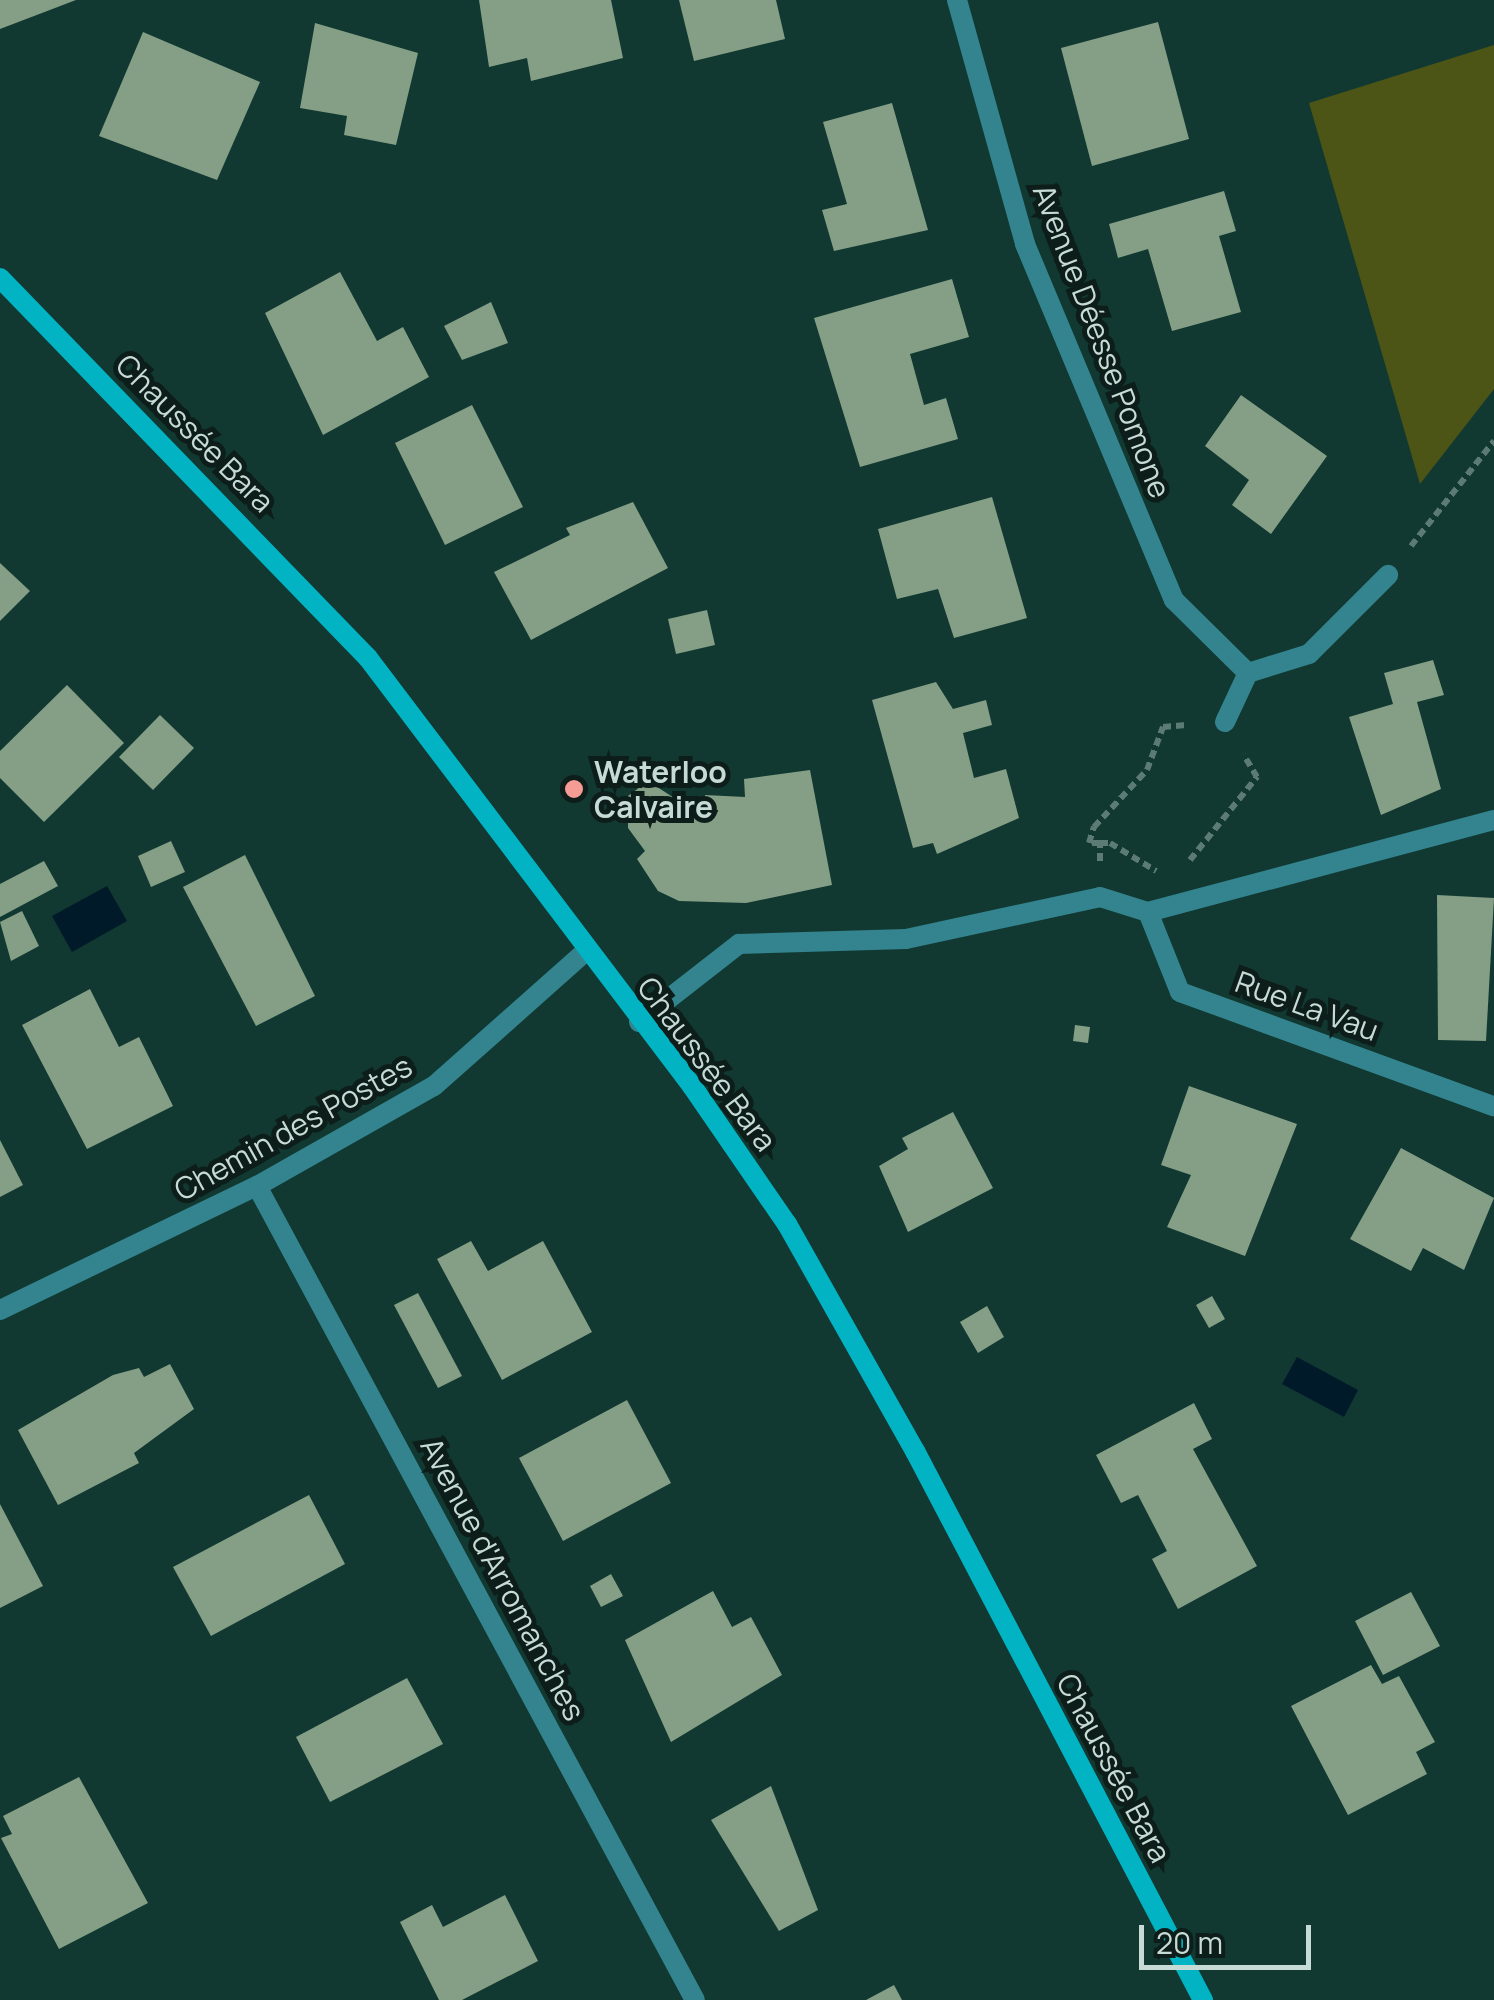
<!DOCTYPE html>
<meta charset="utf-8">
<style>
body{margin:0}
#map{position:relative;width:1494px;height:2000px;overflow:hidden;background:#113931;font-family:Manrope,sans-serif}
div>[style]{position:absolute}
.green>*{inset:0;background:#4d5516}
.water>*{inset:0;background:#001a2a}
.building>*{inset:0;background:#849f86}
.path>*{height:6px;margin-top:-3px;transform-origin:0;background:repeating-linear-gradient(90deg,#5b7b74 0 8px,transparent 0 13px)}
.minor>*{height:20px;margin:-10px;padding:0 10px;transform-origin:10px;border-radius:10px;background:#33848f}
.secondary>*{height:20px;margin:-10px;padding:0 10px;transform-origin:10px;border-radius:10px;background:#02b3c4}
.dots>*{width:28px;height:28px;translate:-50% -50%;box-sizing:border-box;border:5px solid #0d1d19;border-radius:50%}
span{translate:-50% -50%;white-space:nowrap;text-align:center;line-height:1.15;-webkit-text-stroke:10px #0d1d19;paint-order:stroke}
.street-label{font-size:30px;color:#c6dbd5}
.poi-label{font-size:30px;color:#c6dbd5;font-weight:700}
.left{translate:0 -50%;text-align:left}
.scale{position:absolute;left:1139px;top:1925px;width:172px;height:45px;box-sizing:border-box;border:5px solid #c6dbd5;border-top:0;padding-left:12px;font-size:30px;line-height:35px;white-space:nowrap;color:#c6dbd5;-webkit-text-stroke:8px #0d1d19;paint-order:stroke}
</style>
<div id="map">
<div class="green">
<div style="clip-path:polygon(1494px 45px,1494px 389px,1420px 484px,1309px 103px)"></div>
</div>
<div class="water">
<div style="clip-path:polygon(107px 886px,127px 921px,72px 952px,52px 916px)"></div>
<div style="clip-path:polygon(1297px 1357px,1358px 1390px,1344px 1417px,1282px 1384px)"></div>
</div>
<div class="building">
<div style="clip-path:polygon(0 0,76px 0,0 29px)"></div>
<div style="clip-path:polygon(479px 0,611px 0,623px 58px,531px 81px,527px 58px,489px 67px)"></div>
<div style="clip-path:polygon(679px 0,776px 0,785px 39px,694px 61px)"></div>
<div style="clip-path:polygon(1158px 22px,1189px 139px,1092px 166px,1061px 48px)"></div>
<div style="clip-path:polygon(315px 23px,418px 53px,396px 145px,344px 135px,347px 116px,300px 108px)"></div>
<div style="clip-path:polygon(143px 32px,260px 82px,217px 180px,99px 136px)"></div>
<div style="clip-path:polygon(892px 103px,928px 230px,834px 251px,822px 210px,847px 204px,823px 122px)"></div>
<div style="clip-path:polygon(1224px 191px,1236px 231px,1219px 236px,1241px 312px,1172px 331px,1148px 249px,1118px 258px,1109px 224px)"></div>
<div style="clip-path:polygon(340px 272px,377px 341px,403px 327px,429px 377px,323px 435px,265px 313px)"></div>
<div style="clip-path:polygon(952px 279px,969px 337px,910px 354px,924px 405px,946px 398px,958px 439px,860px 467px,814px 318px)"></div>
<div style="clip-path:polygon(491px 302px,508px 343px,462px 360px,444px 326px)"></div>
<div style="clip-path:polygon(1241px 395px,1327px 456px,1271px 534px,1232px 505px,1249px 480px,1205px 446px)"></div>
<div style="clip-path:polygon(472px 405px,523px 507px,445px 545px,395px 443px)"></div>
<div style="clip-path:polygon(992px 497px,1027px 618px,954px 638px,938px 589px,897px 599px,878px 529px)"></div>
<div style="clip-path:polygon(633px 502px,668px 568px,531px 640px,494px 572px,570px 535px,566px 528px)"></div>
<div style="clip-path:polygon(0 563px,30px 591px,0 621px)"></div>
<div style="clip-path:polygon(707px 610px,715px 645px,676px 654px,668px 619px)"></div>
<div style="clip-path:polygon(1433px 660px,1444px 695px,1417px 702px,1441px 789px,1381px 815px,1349px 717px,1393px 704px,1384px 673px)"></div>
<div style="clip-path:polygon(936px 682px,953px 709px,986px 700px,992px 725px,963px 733px,974px 778px,1006px 769px,1019px 818px,937px 854px,933px 843px,913px 848px,872px 700px)"></div>
<div style="clip-path:polygon(67px 685px,124px 743px,44px 822px,0 778px,0 751px)"></div>
<div style="clip-path:polygon(160px 715px,194px 748px,153px 790px,119px 757px)"></div>
<div style="clip-path:polygon(810px 770px,832px 885px,746px 903px,679px 901px,658px 891px,637px 859px,645px 851px,628px 828px,628px 796px,648px 781px,705px 818px,705px 795px,745px 797px,744px 779px)"></div>
<div style="clip-path:polygon(171px 841px,185px 872px,151px 887px,138px 856px)"></div>
<div style="clip-path:polygon(245px 855px,315px 996px,256px 1026px,183px 887px)"></div>
<div style="clip-path:polygon(44px 861px,58px 886px,0 917px,0 884px)"></div>
<div style="clip-path:polygon(1437px 895px,1494px 898px,1486px 1041px,1438px 1040px)"></div>
<div style="clip-path:polygon(22px 911px,39px 946px,11px 961px,0 922px)"></div>
<div style="clip-path:polygon(90px 989px,119px 1047px,139px 1037px,173px 1106px,87px 1149px,22px 1025px)"></div>
<div style="clip-path:polygon(1075px 1025px,1090px 1027px,1088px 1043px,1073px 1041px)"></div>
<div style="clip-path:polygon(1189px 1086px,1297px 1124px,1245px 1256px,1167px 1227px,1191px 1175px,1161px 1165px)"></div>
<div style="clip-path:polygon(953px 1112px,993px 1188px,908px 1232px,879px 1166px,908px 1149px,902px 1138px)"></div>
<div style="clip-path:polygon(0 1140px,23px 1185px,0 1197px)"></div>
<div style="clip-path:polygon(1401px 1148px,1494px 1198px,1464px 1270px,1423px 1248px,1411px 1271px,1350px 1239px)"></div>
<div style="clip-path:polygon(471px 1241px,488px 1271px,543px 1241px,592px 1332px,502px 1380px,437px 1259px)"></div>
<div style="clip-path:polygon(418px 1293px,462px 1376px,438px 1388px,394px 1305px)"></div>
<div style="clip-path:polygon(1212px 1296px,1225px 1319px,1209px 1328px,1196px 1305px)"></div>
<div style="clip-path:polygon(987px 1306px,1004px 1337px,978px 1353px,960px 1322px)"></div>
<div style="clip-path:polygon(170px 1364px,194px 1409px,134px 1453px,139px 1463px,58px 1505px,18px 1430px,113px 1375px,139px 1368px,144px 1377px)"></div>
<div style="clip-path:polygon(627px 1400px,671px 1483px,563px 1541px,519px 1458px)"></div>
<div style="clip-path:polygon(1194px 1403px,1212px 1439px,1193px 1449px,1257px 1566px,1178px 1609px,1152px 1559px,1167px 1551px,1138px 1495px,1121px 1503px,1096px 1455px)"></div>
<div style="clip-path:polygon(309px 1495px,345px 1564px,211px 1636px,173px 1567px)"></div>
<div style="clip-path:polygon(0 1504px,43px 1586px,0 1608px)"></div>
<div style="clip-path:polygon(611px 1574px,623px 1596px,601px 1607px,590px 1586px)"></div>
<div style="clip-path:polygon(713px 1591px,732px 1627px,751px 1617px,782px 1675px,671px 1742px,625px 1640px)"></div>
<div style="clip-path:polygon(1411px 1592px,1440px 1646px,1383px 1675px,1355px 1621px)"></div>
<div style="clip-path:polygon(1371px 1665px,1382px 1684px,1399px 1676px,1435px 1742px,1416px 1752px,1427px 1774px,1348px 1815px,1291px 1706px)"></div>
<div style="clip-path:polygon(407px 1678px,443px 1744px,330px 1802px,296px 1737px)"></div>
<div style="clip-path:polygon(79px 1777px,148px 1903px,59px 1949px,1px 1838px,12px 1834px,3px 1816px)"></div>
<div style="clip-path:polygon(771px 1786px,818px 1910px,779px 1931px,711px 1820px)"></div>
<div style="clip-path:polygon(505px 1895px,538px 1961px,462px 2000px,439px 2000px,400px 1922px,432px 1905px,443px 1927px)"></div>
<div style="clip-path:polygon(894px 1985px,902px 2000px,866px 2000px)"></div>
</div>
<div class="path">
<div style="left:1411px;top:546px;width:134px;rotate:-51.7deg"></div>
<div style="left:1100px;top:843px;width:11px;rotate:180deg"></div>
<div style="left:1089px;top:843px;width:17px;rotate:-73deg"></div>
<div style="left:1094px;top:827px;width:78px;rotate:-47.1deg"></div>
<div style="left:1147px;top:770px;width:46px;rotate:-69.6deg"></div>
<div style="left:1163px;top:727px;width:23px;rotate:-5deg"></div>
<div style="left:1190px;top:860px;width:107px;rotate:-51.1deg"></div>
<div style="left:1257px;top:777px;width:26px;rotate:-121deg"></div>
<div style="left:1100px;top:861px;width:18px;rotate:-90deg"></div>
<div style="left:1100px;top:843px;width:10px"></div>
<div style="left:1110px;top:843px;width:54px;rotate:31.3deg"></div>
</div>
<div class="minor">
<div style="left:957px;top:0;width:253px;rotate:74.4deg"></div>
<div style="left:1025px;top:244px;width:386px;rotate:67.3deg"></div>
<div style="left:1174px;top:600px;width:104px;rotate:44.6deg"></div>
<div style="left:1248px;top:673px;width:64px;rotate:-17.3deg"></div>
<div style="left:1309px;top:654px;width:112px;rotate:-45deg"></div>
<div style="left:1225px;top:722px;width:54px;rotate:-64.9deg"></div>
<div style="left:1148px;top:912px;width:86px;rotate:68.2deg"></div>
<div style="left:1180px;top:992px;width:334px;rotate:20deg"></div>
<div style="left:639px;top:1022px;width:127px;rotate:-38deg"></div>
<div style="left:739px;top:944px;width:167px;rotate:-1.7deg"></div>
<div style="left:906px;top:939px;width:198px;rotate:-12.2deg"></div>
<div style="left:1100px;top:897px;width:50px;rotate:17.4deg"></div>
<div style="left:1148px;top:912px;width:358px;rotate:-14.9deg"></div>
<div style="left:257px;top:1186px;width:924px;rotate:61.72deg"></div>
<div style="left:0;top:1310px;width:285px;rotate:-25.8deg"></div>
<div style="left:257px;top:1186px;width:203px;rotate:-29.5deg"></div>
<div style="left:434px;top:1086px;width:202px;rotate:-41.6deg"></div>
</div>
<div class="secondary">
<div style="left:0;top:278px;width:529px;rotate:45.92deg"></div>
<div style="left:368px;top:658px;width:537px;rotate:52.87deg"></div>
<div style="left:692px;top:1086px;width:168px;rotate:55.5deg"></div>
<div style="left:787px;top:1224px;width:261px;rotate:60.6deg"></div>
<div style="left:915px;top:1451px;width:620px;rotate:62.32deg"></div>
</div>
<div class="dots">
<div style="left:574px;top:789px;background:#f59c94"></div>
</div>
<div class="street-label">
<span style="left:1102px;top:341px;rotate:69deg">Avenue Déesse Pomone</span>
<span style="left:195px;top:433px;rotate:45deg">Chaussée Bara</span>
<span style="left:1307px;top:1006px;rotate:20deg">Rue La Vau</span>
<span style="left:707px;top:1064px;rotate:53deg">Chaussée Bara</span>
<span style="left:293px;top:1128px;rotate:-29deg">Chemin des Postes</span>
<span style="left:503px;top:1579px;rotate:62deg">Avenue d'Arromanches</span>
<span style="left:1114px;top:1768px;rotate:62deg">Chaussée Bara</span>
</div>
<div class="poi-label">
<span class="left" style="left:594px;top:789px">Waterloo<br>Calvaire</span>
</div>
<div class="scale">20 m</div>
</div>
